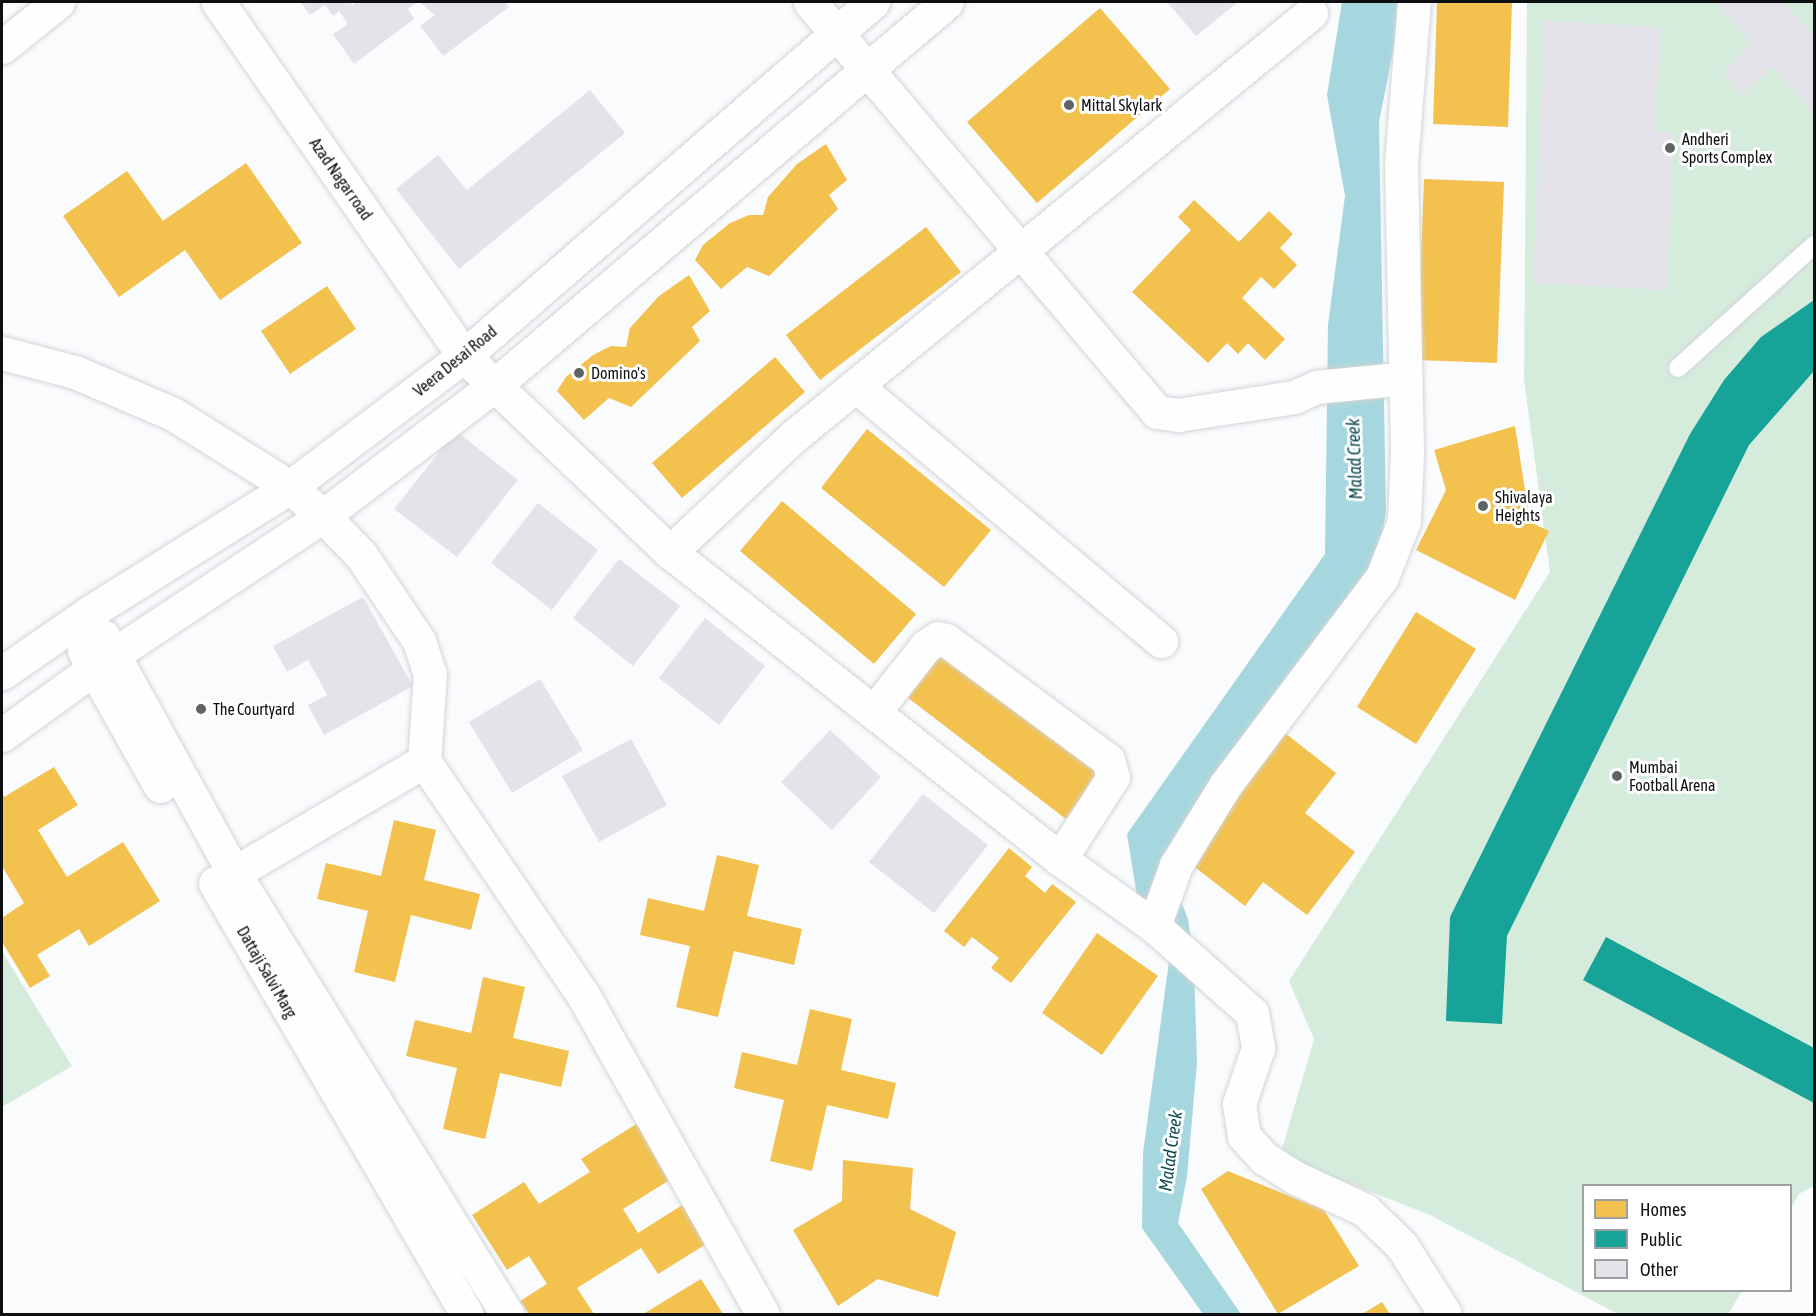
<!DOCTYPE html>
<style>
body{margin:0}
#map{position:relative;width:1816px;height:1316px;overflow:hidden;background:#f9fbfd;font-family:"Asap Condensed",sans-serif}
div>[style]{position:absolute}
.green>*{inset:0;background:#d5ecdd}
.water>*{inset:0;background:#a7d7de}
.homes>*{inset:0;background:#f2c14e}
.public>*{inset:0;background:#17a398}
.building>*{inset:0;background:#e3e3e9}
.roads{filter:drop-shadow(0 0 2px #d2d4d7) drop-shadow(0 0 2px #d2d4d7)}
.service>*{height:18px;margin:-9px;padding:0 9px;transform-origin:9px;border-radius:9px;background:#fefeff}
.minor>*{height:33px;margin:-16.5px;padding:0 16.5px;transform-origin:16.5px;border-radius:16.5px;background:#fefeff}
.tertiary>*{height:33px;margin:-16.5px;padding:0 16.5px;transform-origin:16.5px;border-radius:16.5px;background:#fefeff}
.dots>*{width:16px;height:16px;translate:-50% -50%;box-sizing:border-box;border:3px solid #fff;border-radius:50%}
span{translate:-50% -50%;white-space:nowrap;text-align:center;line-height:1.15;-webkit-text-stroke:6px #fff;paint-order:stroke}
.poi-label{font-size:16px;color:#0d0f11}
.left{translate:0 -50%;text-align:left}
.street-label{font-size:16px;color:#0d0f11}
.water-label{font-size:18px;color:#0d4a52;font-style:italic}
.frame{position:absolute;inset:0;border:3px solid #0d0f11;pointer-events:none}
.legend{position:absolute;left:1582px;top:1184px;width:210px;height:108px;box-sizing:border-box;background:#fff;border:2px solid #9e9fa0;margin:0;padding:8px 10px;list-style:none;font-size:18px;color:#0d0f11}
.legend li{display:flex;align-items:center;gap:12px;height:30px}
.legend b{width:30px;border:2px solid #9e9fa0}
</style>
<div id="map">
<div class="green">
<div style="clip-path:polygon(1527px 2px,1814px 2px,1814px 1186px,1799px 1194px,1791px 1208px,1790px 1186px,1584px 1186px,1584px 1290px,1742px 1291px,1728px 1314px,1618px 1314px,1430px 1215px,1280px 1156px,1314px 1039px,1289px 981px,1550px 572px,1524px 380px)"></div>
<div style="clip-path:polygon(2px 951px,72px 1066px,2px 1107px)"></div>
</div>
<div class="water">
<div style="clip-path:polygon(1342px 2px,1403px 2px,1379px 122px,1386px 513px,1376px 565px,1165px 861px,1188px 919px,1194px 967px,1197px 1062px,1187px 1177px,1178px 1223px,1241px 1314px,1203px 1314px,1142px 1228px,1143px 1153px,1171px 947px,1139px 909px,1127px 834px,1325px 554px,1328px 325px,1345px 196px,1327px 95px)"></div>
</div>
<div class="homes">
<div style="clip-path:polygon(1437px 2px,1512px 2px,1508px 127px,1433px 124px)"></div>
<div style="clip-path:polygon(1100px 8px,1170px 89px,1037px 203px,967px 122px)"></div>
<div style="clip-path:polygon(826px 144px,847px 180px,829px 195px,838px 209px,769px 276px,747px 267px,721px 289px,695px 260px,703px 245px,730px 223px,749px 215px,763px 215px,768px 197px,797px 164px)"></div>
<div style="clip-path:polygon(246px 163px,302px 243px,220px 300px,185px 250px,119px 297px,63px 216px,127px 171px,163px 221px)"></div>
<div style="clip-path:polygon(1424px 179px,1504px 182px,1497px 363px,1417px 360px)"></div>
<div style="clip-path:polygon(1194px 200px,1239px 242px,1269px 211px,1293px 234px,1280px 248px,1297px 265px,1274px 289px,1261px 277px,1242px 298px,1285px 339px,1265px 360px,1248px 343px,1238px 354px,1227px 343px,1208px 363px,1132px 292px,1191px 230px,1178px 217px)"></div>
<div style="clip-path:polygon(926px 227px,961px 272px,820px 380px,786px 335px)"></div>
<div style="clip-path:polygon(689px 275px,710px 311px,692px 327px,700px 341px,631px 407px,609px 398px,584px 420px,557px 391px,566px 377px,593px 355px,611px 346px,626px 347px,630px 328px,659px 296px)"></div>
<div style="clip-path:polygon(327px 286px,356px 329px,290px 374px,261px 331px)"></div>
<div style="clip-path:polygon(775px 357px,805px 392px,682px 498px,652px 463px)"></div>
<div style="clip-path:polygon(1515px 426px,1530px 522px,1549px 531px,1515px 600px,1416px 550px,1446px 490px,1434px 450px)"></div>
<div style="clip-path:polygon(867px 429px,991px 530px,944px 587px,821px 488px)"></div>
<div style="clip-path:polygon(782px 501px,916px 614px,874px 664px,740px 551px)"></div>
<div style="clip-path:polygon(1416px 612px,1476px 649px,1416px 744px,1357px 707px)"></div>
<div style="clip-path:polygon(942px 647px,1101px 772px,1066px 819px,907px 697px)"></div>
<div style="clip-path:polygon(1285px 733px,1336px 773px,1305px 813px,1355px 852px,1307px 915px,1263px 882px,1245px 906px,1187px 861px)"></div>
<div style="clip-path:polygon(54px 767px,78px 805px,38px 830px,67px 877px,123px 842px,160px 901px,89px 946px,79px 929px,37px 955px,50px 976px,30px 988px,2px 942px,2px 918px,24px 903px,2px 866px,2px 794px,4px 797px)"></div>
<div style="clip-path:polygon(394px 820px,436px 830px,424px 880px,480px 894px,471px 930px,411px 915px,395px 982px,354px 972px,368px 911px,317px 899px,326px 863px,381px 876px)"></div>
<div style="clip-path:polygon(1009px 848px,1032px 867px,1025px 876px,1045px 893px,1052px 884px,1076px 902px,1011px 983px,991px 968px,999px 958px,972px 937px,964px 947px,944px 931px)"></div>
<div style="clip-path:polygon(717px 855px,759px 865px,747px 916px,802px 929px,794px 965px,734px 951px,718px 1017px,676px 1007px,690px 946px,640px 935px,648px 898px,704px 911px)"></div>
<div style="clip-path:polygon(1097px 933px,1158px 976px,1102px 1055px,1042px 1013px)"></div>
<div style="clip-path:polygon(483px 977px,525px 987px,513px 1038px,569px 1051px,561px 1087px,500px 1073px,485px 1139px,443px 1129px,457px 1068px,406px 1056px,415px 1020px,471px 1033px)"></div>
<div style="clip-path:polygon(810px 1009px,852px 1019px,841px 1070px,896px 1083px,888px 1119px,827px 1105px,812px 1171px,770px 1161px,784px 1100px,734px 1088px,742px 1052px,797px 1065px)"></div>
<div style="clip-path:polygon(641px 1121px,676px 1176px,623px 1209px,638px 1233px,687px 1202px,711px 1241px,658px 1274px,641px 1248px,577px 1288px,594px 1314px,529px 1314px,520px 1301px,547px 1284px,529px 1256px,507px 1270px,472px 1215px,524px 1182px,539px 1204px,590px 1172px,581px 1159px)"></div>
<div style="clip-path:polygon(843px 1160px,913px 1168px,910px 1209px,956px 1232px,938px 1297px,878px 1279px,838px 1306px,793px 1230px,842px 1201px)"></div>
<div style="clip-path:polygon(1228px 1171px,1324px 1210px,1359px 1266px,1278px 1314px,1201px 1189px)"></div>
<div style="clip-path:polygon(701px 1279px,723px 1314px,643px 1314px)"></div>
<div style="clip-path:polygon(1382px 1302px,1390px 1314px,1362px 1314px)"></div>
</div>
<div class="public">
<div style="clip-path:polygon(1814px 300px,1814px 371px,1749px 445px,1507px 936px,1502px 1024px,1446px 1021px,1450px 917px,1690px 434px,1724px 380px,1761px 337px)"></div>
<div style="clip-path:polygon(1606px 937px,1814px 1048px,1814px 1103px,1583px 980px)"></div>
</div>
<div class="building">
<div style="clip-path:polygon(300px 2px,350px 2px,352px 5px,357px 2px,418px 2px,408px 9px,414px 19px,354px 64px,333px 34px,348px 24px,339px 11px,333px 16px,325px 5px,310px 15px)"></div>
<div style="clip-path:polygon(419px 2px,505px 2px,509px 7px,443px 56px,420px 26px,435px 15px)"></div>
<div style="clip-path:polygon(1167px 2px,1238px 2px,1196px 36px)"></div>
<div style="clip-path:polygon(1715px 2px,1784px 2px,1814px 36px,1814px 114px,1772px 67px,1742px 95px,1723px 73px,1751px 42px)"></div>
<div style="clip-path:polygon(1544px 21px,1661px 27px,1656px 132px,1674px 132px,1667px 290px,1533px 283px)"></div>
<div style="clip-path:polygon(590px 90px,625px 133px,459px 269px,396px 189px,438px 155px,467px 190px)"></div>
<div style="clip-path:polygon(456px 431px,518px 480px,457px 557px,394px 509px)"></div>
<div style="clip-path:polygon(538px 503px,598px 550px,552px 610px,491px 563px)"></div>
<div style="clip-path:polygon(619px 559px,680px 606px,633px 666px,573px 618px)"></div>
<div style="clip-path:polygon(363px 597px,413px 686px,324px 735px,308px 705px,327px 695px,308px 660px,287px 672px,273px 646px)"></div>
<div style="clip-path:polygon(705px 618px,765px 666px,719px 725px,659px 678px)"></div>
<div style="clip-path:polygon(540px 679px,583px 750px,512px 793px,469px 722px)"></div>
<div style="clip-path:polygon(830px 730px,881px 777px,832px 830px,781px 782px)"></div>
<div style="clip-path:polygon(631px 739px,667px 805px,599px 842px,562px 776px)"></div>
<div style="clip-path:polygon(923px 794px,988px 845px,934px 913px,869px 862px)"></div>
</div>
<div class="roads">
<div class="service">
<div style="left:1678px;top:368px;width:183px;rotate:-42.1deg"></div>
</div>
<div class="minor">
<div style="left:218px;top:2px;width:431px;rotate:55.2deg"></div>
<div style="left:464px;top:356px;width:284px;rotate:43.6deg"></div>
<div style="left:670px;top:552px;width:496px;rotate:38.2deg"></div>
<div style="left:1060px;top:859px;width:115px;rotate:35.5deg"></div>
<div style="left:1154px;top:926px;width:131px;rotate:41.6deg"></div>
<div style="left:1252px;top:1013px;width:36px;rotate:80deg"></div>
<div style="left:1258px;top:1048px;width:59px;rotate:108.7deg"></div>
<div style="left:1239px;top:1104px;width:32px;rotate:81deg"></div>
<div style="left:1244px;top:1136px;width:30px;rotate:48deg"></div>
<div style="left:1264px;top:1158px;width:38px;rotate:32deg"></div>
<div style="left:1296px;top:1178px;width:76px;rotate:24.9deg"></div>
<div style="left:1365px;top:1210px;width:52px;rotate:44.2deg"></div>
<div style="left:1402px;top:1246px;width:80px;rotate:57.7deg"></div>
<div style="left:810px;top:2px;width:537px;rotate:49.76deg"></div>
<div style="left:1157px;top:412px;width:21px;rotate:8deg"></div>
<div style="left:1178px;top:415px;width:117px;rotate:-8.8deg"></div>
<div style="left:1294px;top:397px;width:24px;rotate:-24deg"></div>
<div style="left:1316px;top:387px;width:90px;rotate:-5.7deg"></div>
<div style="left:2px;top:47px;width:72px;rotate:-38.8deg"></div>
<div style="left:2px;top:353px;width:75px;rotate:14.6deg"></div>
<div style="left:75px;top:372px;width:107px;rotate:23.2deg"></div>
<div style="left:173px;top:414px;width:138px;rotate:32deg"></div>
<div style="left:290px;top:487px;width:44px;rotate:41.3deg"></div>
<div style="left:323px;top:516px;width:54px;rotate:45.7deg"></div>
<div style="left:361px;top:555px;width:104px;rotate:56deg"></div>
<div style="left:419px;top:641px;width:35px;rotate:72deg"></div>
<div style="left:430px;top:674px;width:87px;rotate:93.9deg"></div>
<div style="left:856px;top:386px;width:398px;rotate:39.9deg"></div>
<div style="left:670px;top:552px;width:170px;rotate:-43.1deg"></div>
<div style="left:794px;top:436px;width:668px;rotate:-39.29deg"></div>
<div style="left:874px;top:712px;width:84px;rotate:-51.8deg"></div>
<div style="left:926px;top:646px;width:14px;rotate:-34deg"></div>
<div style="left:938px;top:638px;width:8px;rotate:14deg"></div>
<div style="left:946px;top:640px;width:202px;rotate:36.5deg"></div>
<div style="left:1108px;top:760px;width:18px;rotate:74deg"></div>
<div style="left:1113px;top:777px;width:98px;rotate:122.9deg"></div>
<div style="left:234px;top:873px;width:221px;rotate:-30.5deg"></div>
<div style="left:424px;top:761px;width:283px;rotate:55.8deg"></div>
<div style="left:583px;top:995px;width:366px;rotate:60.6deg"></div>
<div style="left:1154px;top:926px;width:65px;rotate:-70.2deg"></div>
<div style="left:1176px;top:865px;width:95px;rotate:-58.3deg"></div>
<div style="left:1226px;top:784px;width:259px;rotate:-53deg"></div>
<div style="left:1382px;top:577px;width:60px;rotate:-68.6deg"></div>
<div style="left:1404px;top:521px;width:70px;rotate:-87.5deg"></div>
<div style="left:1407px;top:451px;width:288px;rotate:-91.2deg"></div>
<div style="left:1401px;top:163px;width:162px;rotate:-85.4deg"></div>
</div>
<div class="tertiary">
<div style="left:103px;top:636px;width:271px;rotate:61.1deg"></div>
<div style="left:234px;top:873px;width:519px;rotate:58.24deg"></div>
<div style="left:84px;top:651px;width:155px;rotate:60.6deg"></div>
<div style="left:2px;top:673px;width:107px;rotate:-34.7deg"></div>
<div style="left:90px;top:612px;width:236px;rotate:-32deg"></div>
<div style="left:290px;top:487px;width:218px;rotate:-37deg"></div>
<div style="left:464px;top:356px;width:541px;rotate:-40.88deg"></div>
<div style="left:2px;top:735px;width:137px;rotate:-35.8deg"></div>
<div style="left:113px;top:655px;width:252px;rotate:-33.5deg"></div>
<div style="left:323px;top:516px;width:216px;rotate:-37.3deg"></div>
<div style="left:495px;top:385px;width:592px;rotate:-40.28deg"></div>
<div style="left:215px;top:883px;width:499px;rotate:59.7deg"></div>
</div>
</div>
<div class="dots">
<div style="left:1069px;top:105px;background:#606264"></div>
<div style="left:1670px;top:148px;background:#606264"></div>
<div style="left:579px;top:373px;background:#606264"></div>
<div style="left:1483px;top:506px;background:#606264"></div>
<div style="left:201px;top:709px;background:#606264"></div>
<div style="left:1617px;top:776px;background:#606264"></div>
</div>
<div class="poi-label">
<span class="left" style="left:1081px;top:105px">Mittal Skylark</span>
<span class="left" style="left:1682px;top:148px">Andheri<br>Sports Complex</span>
<span class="left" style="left:591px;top:373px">Domino's</span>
<span class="left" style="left:1495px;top:506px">Shivalaya<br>Heights</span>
<span class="left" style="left:213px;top:709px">The Courtyard</span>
<span class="left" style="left:1629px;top:776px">Mumbai<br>Football Arena</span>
</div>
<div class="street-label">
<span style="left:341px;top:179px;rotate:55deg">Azad Nagar road</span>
<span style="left:455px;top:361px;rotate:-39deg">Veera Desai Road</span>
<span style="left:267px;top:972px;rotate:60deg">Dattaji Salvi Marg</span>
</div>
<div class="water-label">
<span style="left:1355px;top:459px;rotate:-92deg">Malad Creek</span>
<span style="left:1171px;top:1151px;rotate:-82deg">Malad Creek</span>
</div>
<div class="frame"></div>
<ul class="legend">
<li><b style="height:16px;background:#f2c14e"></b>Homes</li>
<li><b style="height:16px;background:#17a398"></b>Public</li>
<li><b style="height:16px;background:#e3e3e9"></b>Other</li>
</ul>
</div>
